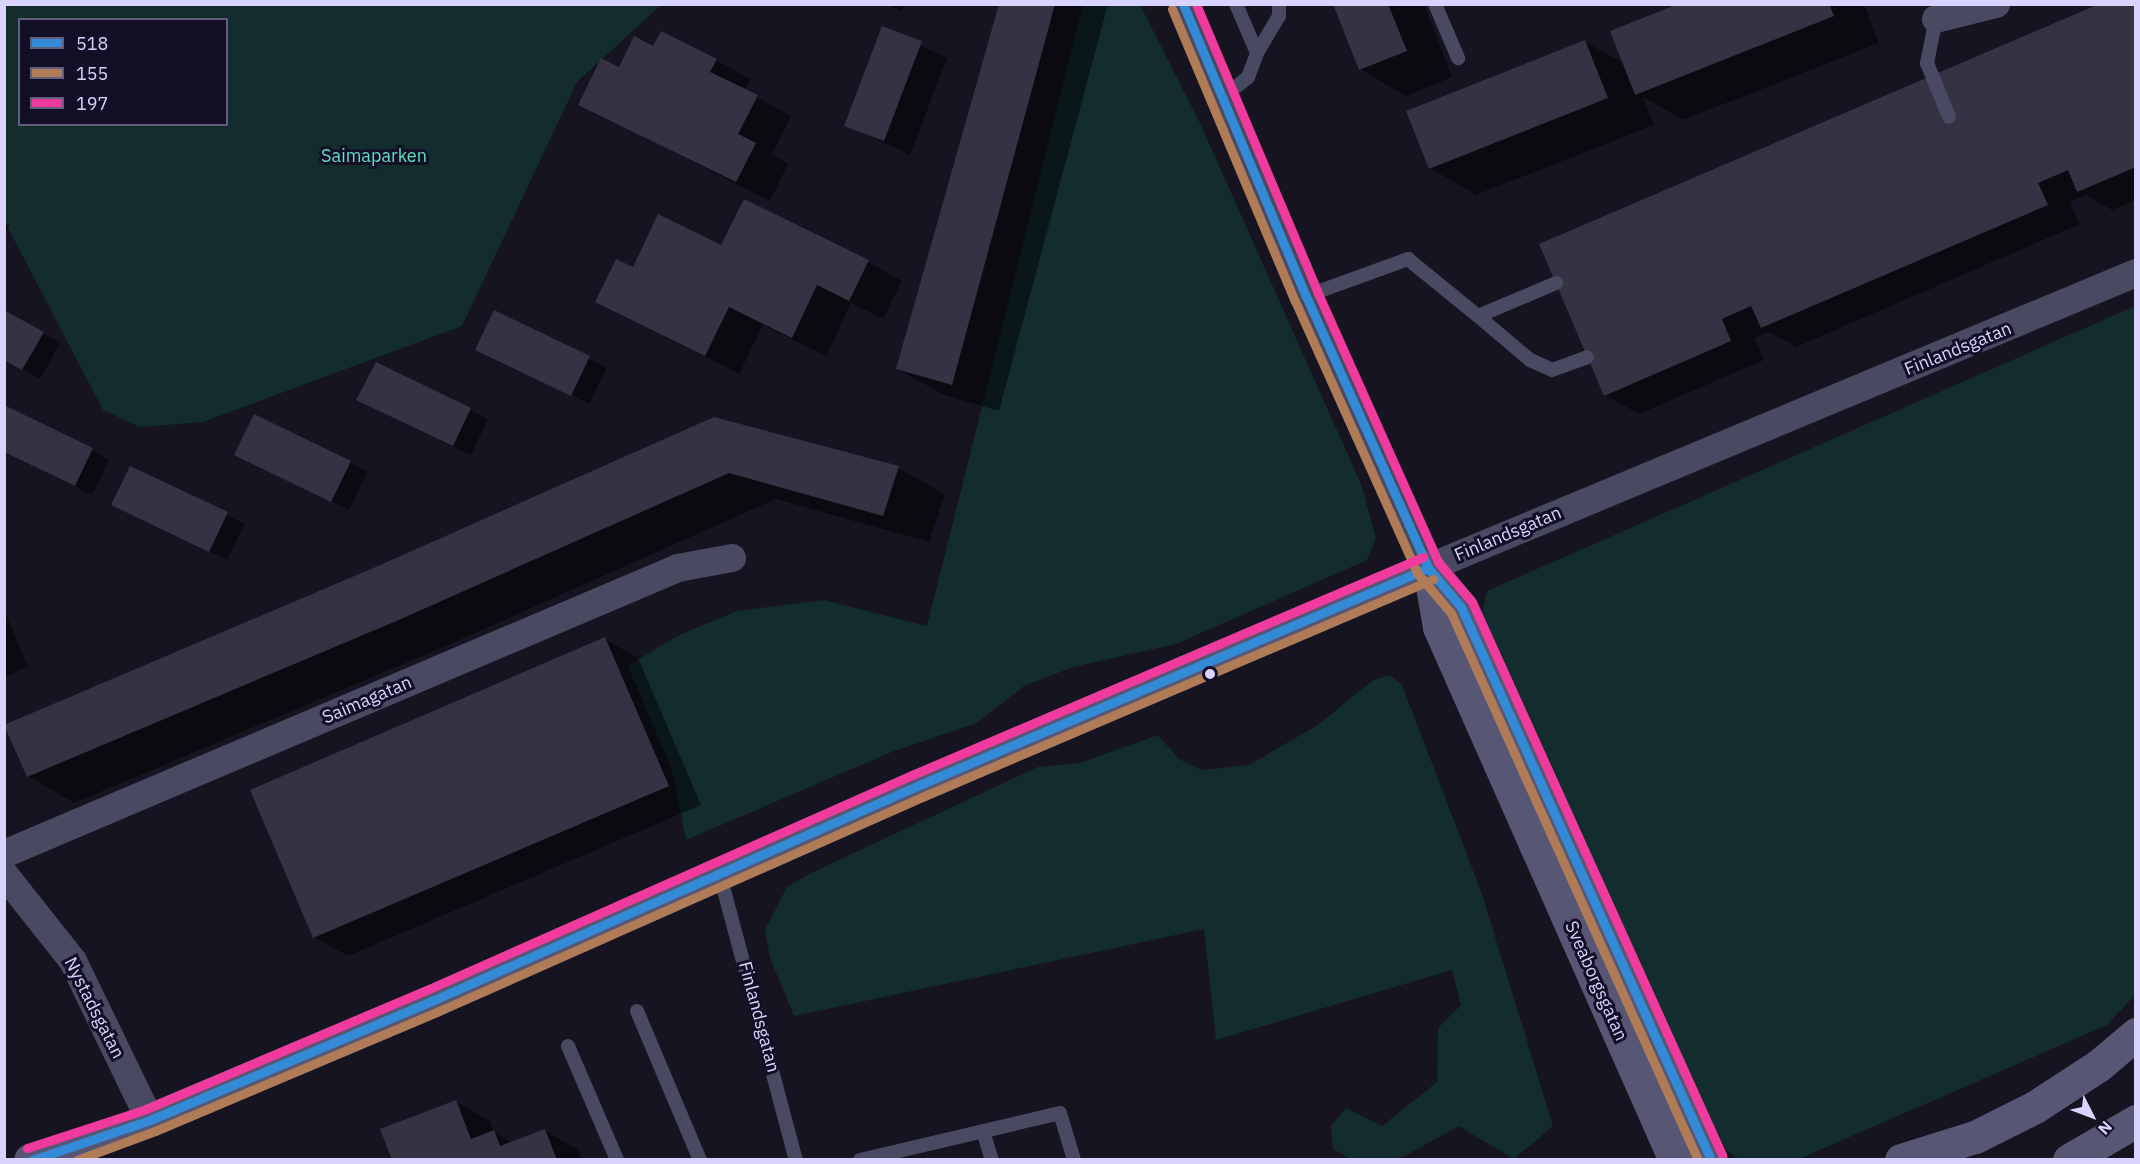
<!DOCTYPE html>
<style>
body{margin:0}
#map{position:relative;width:2140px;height:1164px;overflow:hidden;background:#161421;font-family:"IBM Plex Sans",sans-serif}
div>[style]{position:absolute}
.green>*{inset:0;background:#132c2d}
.shadow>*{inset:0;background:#0007}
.building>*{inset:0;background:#343243}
.lane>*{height:14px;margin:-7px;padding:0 7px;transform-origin:7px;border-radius:7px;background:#4a4962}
.street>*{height:28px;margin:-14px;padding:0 14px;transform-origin:14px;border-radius:14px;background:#4a4962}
.secondary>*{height:33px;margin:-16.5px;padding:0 16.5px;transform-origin:16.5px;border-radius:16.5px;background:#575674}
.bus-1>*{height:9px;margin:-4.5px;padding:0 4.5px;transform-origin:4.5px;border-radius:4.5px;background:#338bd7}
.bus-2>*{height:9px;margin:-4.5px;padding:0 4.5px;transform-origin:4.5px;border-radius:4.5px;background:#b07c57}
.bus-3>*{height:9px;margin:-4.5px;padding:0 4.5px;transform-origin:4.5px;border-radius:4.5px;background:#f13a9d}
.dots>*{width:16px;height:16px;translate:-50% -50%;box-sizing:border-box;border:3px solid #130f26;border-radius:50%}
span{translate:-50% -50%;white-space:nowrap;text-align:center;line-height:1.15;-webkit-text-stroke:6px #130f26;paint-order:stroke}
.park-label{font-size:18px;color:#5fe0c0}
.street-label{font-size:18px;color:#d9d4ff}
.frame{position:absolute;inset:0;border:6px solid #d9d4ff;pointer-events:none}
.legend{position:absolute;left:18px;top:18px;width:210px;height:108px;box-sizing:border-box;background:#130f26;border:2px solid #625e7d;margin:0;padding:8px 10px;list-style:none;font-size:18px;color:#d9d4ff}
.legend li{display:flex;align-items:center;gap:12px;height:30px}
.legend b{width:30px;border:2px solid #625e7d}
.north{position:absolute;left:2062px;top:1086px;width:60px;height:60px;-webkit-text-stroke:4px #130f26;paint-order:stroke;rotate:132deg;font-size:16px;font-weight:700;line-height:24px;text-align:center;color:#d9d4ff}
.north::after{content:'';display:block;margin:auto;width:21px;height:27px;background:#d9d4ff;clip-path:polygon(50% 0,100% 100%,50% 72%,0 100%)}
</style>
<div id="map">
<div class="green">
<div style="clip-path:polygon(evenodd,4px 5px,661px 5px,577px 82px,462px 326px,203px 422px,140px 427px,103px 410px,5px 222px,4px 5px,20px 20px,226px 20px,226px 124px,20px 124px,20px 20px)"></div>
<div style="clip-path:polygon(1083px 5px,1140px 5px,1200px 123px,1361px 484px,1376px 538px,1367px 560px,1176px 644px,1073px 667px,1024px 686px,977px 723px,894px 751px,686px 840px,672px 770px,628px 666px,677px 636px,737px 611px,824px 600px,927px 626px)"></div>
<div style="clip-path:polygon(2135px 306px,2135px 995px,2107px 1025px,1799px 1159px,1740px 1159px,1727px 1151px,1667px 1042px,1480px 621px,1487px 591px)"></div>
<div style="clip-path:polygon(1390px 675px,1402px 685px,1482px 894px,1553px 1126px,1514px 1159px,1459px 1126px,1399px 1159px,1351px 1159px,1333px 1149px,1331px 1126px,1346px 1108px,1382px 1126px,1437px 1082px,1438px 1028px,1461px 1005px,1452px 970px,1216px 1040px,1204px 929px,794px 1016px,770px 958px,765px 930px,787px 887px,811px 873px,1038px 767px,1080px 763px,1158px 735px,1179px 759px,1202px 770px,1249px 765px,1318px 725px,1373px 680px)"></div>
</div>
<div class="shadow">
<div style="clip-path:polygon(885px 4px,904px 4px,901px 11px)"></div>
<div style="clip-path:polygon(1000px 4px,1108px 4px,999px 411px,944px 395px,898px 369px)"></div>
<div style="clip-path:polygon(1334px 4px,1424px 4px,1452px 77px,1406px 96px,1360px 69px)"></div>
<div style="clip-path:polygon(1682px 4px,1864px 4px,1879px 43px,1683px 120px,1643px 97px,1654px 125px,1476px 195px,1430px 168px,1585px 42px,1625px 64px)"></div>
<div style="clip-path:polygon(2136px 4px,2136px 200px,2112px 210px,2086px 195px,2070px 202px,2080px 224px,1796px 347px,1770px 332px,1755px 338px,1764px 360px,1639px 414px,1605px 395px)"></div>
<div style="clip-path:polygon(883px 28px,947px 58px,910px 155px,846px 125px)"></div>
<div style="clip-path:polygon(654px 48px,716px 60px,750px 79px,744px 90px,791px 116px,772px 154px,788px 164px,770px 201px,580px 104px,620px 69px)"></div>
<div style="clip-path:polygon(4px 222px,10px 225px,4px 235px)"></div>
<div style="clip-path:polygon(722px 247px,868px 262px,902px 281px,883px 319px,851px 303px,826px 356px,763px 325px,739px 374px,597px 302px,634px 269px)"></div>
<div style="clip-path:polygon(495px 312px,607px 368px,589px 404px,477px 349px)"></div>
<div style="clip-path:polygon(43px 333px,60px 343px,40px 379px,4px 359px)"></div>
<div style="clip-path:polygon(376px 364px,488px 419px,471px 455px,358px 400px)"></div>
<div style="clip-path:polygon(714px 419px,898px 468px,945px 494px,929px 542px,776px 499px,448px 645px,74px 803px,28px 776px,379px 568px)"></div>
<div style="clip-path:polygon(92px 450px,109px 460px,92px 495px,4px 452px)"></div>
<div style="clip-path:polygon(236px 454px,350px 462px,367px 472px,349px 510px)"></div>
<div style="clip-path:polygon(130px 468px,245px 524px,227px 560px,113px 504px)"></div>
<div style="clip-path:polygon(4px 610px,28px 667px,4px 677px)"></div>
<div style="clip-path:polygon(605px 639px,638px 658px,701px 805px,348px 956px,314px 937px)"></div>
<div style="clip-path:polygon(456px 1102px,490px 1121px,494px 1132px,512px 1143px,545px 1130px,578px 1150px,582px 1160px,394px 1160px)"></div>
</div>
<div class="building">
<div style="clip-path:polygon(999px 4px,1055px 4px,952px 385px,896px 369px)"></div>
<div style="clip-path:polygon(1333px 4px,1388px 4px,1407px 51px,1359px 70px)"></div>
<div style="clip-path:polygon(1678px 4px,1829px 4px,1834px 16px,1635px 95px,1610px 31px)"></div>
<div style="clip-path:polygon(2099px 4px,2136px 4px,2136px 167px,2077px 192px,2068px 170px,2038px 183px,2048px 205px,1761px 328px,1751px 306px,1722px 319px,1731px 341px,1604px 396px,1539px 244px)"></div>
<div style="clip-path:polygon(882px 26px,922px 41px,884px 141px,844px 126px)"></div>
<div style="clip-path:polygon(661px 31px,717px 59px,710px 72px,758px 95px,738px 134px,756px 143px,736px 182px,578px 105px,601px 58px,619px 67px,634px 36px,653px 46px)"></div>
<div style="clip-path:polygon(1585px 40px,1608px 98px,1429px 169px,1406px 111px)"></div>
<div style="clip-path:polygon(744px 199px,869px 260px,849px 301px,817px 285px,792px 338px,729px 307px,705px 356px,595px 302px,616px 259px,633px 267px,658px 214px,721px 245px)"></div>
<div style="clip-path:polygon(4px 310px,44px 332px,22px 370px,4px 360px)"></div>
<div style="clip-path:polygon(494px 310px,590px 356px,571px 396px,475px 350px)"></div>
<div style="clip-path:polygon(376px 362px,471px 408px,453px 446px,356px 400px)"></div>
<div style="clip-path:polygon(4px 405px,93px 448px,75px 486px,4px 452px)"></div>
<div style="clip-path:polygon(254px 414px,351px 461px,331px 502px,234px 455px)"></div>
<div style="clip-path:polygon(714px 417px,899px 466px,883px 516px,729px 473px,401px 619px,27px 777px,4px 725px,378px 566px)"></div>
<div style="clip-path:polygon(130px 466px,228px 512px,209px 552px,111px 505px)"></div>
<div style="clip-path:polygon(605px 637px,669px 786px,313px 938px,250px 790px)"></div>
<div style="clip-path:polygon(456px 1100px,471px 1139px,494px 1130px,500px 1146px,545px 1129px,557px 1160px,392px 1160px,380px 1129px)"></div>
</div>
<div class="lane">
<div style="left:1236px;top:4px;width:53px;rotate:66.8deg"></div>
<div style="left:1435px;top:4px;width:59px;rotate:66.9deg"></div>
<div style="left:1936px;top:19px;width:45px;rotate:101.6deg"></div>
<div style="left:1927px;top:63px;width:58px;rotate:67.8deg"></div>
<div style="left:1224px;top:96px;width:31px;rotate:-38deg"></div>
<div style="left:1248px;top:77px;width:26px;rotate:-69deg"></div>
<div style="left:1257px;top:53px;width:43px;rotate:-59.3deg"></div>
<div style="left:1279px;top:16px;width:12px;rotate:-90deg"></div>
<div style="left:1306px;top:296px;width:109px;rotate:-19.9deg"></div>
<div style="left:1408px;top:259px;width:90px;rotate:39.2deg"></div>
<div style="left:1478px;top:316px;width:85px;rotate:-22.9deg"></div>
<div style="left:1478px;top:316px;width:68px;rotate:40.2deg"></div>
<div style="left:1530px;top:360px;width:24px;rotate:24deg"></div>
<div style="left:1552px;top:370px;width:37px;rotate:-20deg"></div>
<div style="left:720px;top:875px;width:295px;rotate:75.1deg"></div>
<div style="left:637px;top:1011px;width:162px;rotate:67.1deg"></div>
<div style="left:568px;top:1046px;width:124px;rotate:66.7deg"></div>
<div style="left:983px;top:1131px;width:30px;rotate:73deg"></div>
<div style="left:860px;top:1160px;width:205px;rotate:-13.2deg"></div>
<div style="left:1060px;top:1113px;width:49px;rotate:73.4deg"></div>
</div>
<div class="street">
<div style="left:1183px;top:4px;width:317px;rotate:67.2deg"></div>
<div style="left:1306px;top:296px;width:298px;rotate:65.8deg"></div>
<div style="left:1428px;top:568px;width:767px;rotate:-22.62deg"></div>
<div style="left:1936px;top:19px;width:62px;rotate:-14deg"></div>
<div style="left:4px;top:854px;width:732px;rotate:-22.99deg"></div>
<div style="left:678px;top:568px;width:55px;rotate:-10.5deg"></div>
<div style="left:4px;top:874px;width:111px;rotate:51.6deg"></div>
<div style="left:73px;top:961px;width:177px;rotate:64.2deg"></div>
</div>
<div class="secondary">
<div style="left:1428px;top:568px;width:51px;rotate:49.8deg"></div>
<div style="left:1461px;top:607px;width:607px;rotate:65.67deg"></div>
<div style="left:1429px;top:569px;width:59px;rotate:80.2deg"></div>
<div style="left:1439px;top:627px;width:583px;rotate:66.12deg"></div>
<div style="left:30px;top:1160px;width:49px;rotate:-15.5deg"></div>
<div style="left:77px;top:1147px;width:78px;rotate:-20.3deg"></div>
<div style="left:150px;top:1120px;width:308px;rotate:-22.9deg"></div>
<div style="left:434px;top:1000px;width:528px;rotate:-23.9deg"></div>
<div style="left:917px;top:786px;width:556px;rotate:-23.1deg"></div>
<div style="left:1901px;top:1160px;width:77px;rotate:-17.3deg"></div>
<div style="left:1975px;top:1137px;width:67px;rotate:-26.6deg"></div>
<div style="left:2035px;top:1107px;width:75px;rotate:-33.1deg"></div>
<div style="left:2098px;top:1066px;width:50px;rotate:-40.1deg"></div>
<div style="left:2069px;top:1160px;width:78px;rotate:-30.2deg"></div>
</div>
<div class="bus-1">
<div style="left:1183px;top:4px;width:317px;rotate:67.2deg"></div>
<div style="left:1306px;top:296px;width:298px;rotate:65.8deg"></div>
<div style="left:1428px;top:568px;width:51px;rotate:49.8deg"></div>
<div style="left:1461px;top:607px;width:607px;rotate:65.67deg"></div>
<div style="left:32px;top:1160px;width:125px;rotate:-18.7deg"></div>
<div style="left:150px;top:1120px;width:308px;rotate:-22.9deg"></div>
<div style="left:434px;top:1000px;width:528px;rotate:-23.9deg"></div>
<div style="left:917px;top:786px;width:556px;rotate:-23.1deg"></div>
</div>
<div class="bus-2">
<div style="left:1172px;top:9px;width:317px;rotate:67.2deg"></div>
<div style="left:1295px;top:301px;width:298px;rotate:65.8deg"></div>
<div style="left:1417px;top:573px;width:52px;rotate:49.6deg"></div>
<div style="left:1451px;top:613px;width:600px;rotate:65.7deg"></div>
<div style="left:77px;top:1160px;width:83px;rotate:-20.4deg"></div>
<div style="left:155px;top:1131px;width:308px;rotate:-22.9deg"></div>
<div style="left:439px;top:1011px;width:528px;rotate:-23.9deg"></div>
<div style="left:922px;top:797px;width:556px;rotate:-23.1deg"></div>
</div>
<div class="bus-3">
<div style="left:1196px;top:4px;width:311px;rotate:67.1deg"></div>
<div style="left:1317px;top:291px;width:297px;rotate:65.9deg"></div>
<div style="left:1438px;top:562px;width:52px;rotate:49.6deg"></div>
<div style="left:1472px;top:602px;width:607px;rotate:65.67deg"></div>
<div style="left:27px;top:1148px;width:125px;rotate:-18.1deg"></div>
<div style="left:146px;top:1109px;width:307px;rotate:-23deg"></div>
<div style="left:429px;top:989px;width:528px;rotate:-23.9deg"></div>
<div style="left:912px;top:775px;width:556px;rotate:-23.1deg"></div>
</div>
<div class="dots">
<div style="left:1210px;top:674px;background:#d9d4ff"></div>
</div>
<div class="park-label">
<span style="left:374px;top:156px">Saimaparken</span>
</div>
<div class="street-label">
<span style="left:1958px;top:349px;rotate:-22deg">Finlandsgatan</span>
<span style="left:1508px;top:534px;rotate:-23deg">Finlandsgatan</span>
<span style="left:367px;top:700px;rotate:-23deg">Saimagatan</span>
<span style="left:1596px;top:981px;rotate:66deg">Sveaborgsgatan</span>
<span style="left:94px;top:1008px;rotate:63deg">Nystadsgatan</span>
<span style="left:759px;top:1017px;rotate:75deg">Finlandsgatan</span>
</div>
<div class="frame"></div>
<ul class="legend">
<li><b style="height:8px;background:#338bd7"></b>518</li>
<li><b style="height:8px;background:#b07c57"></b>155</li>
<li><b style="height:8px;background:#f13a9d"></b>197</li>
</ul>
<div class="north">N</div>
</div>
